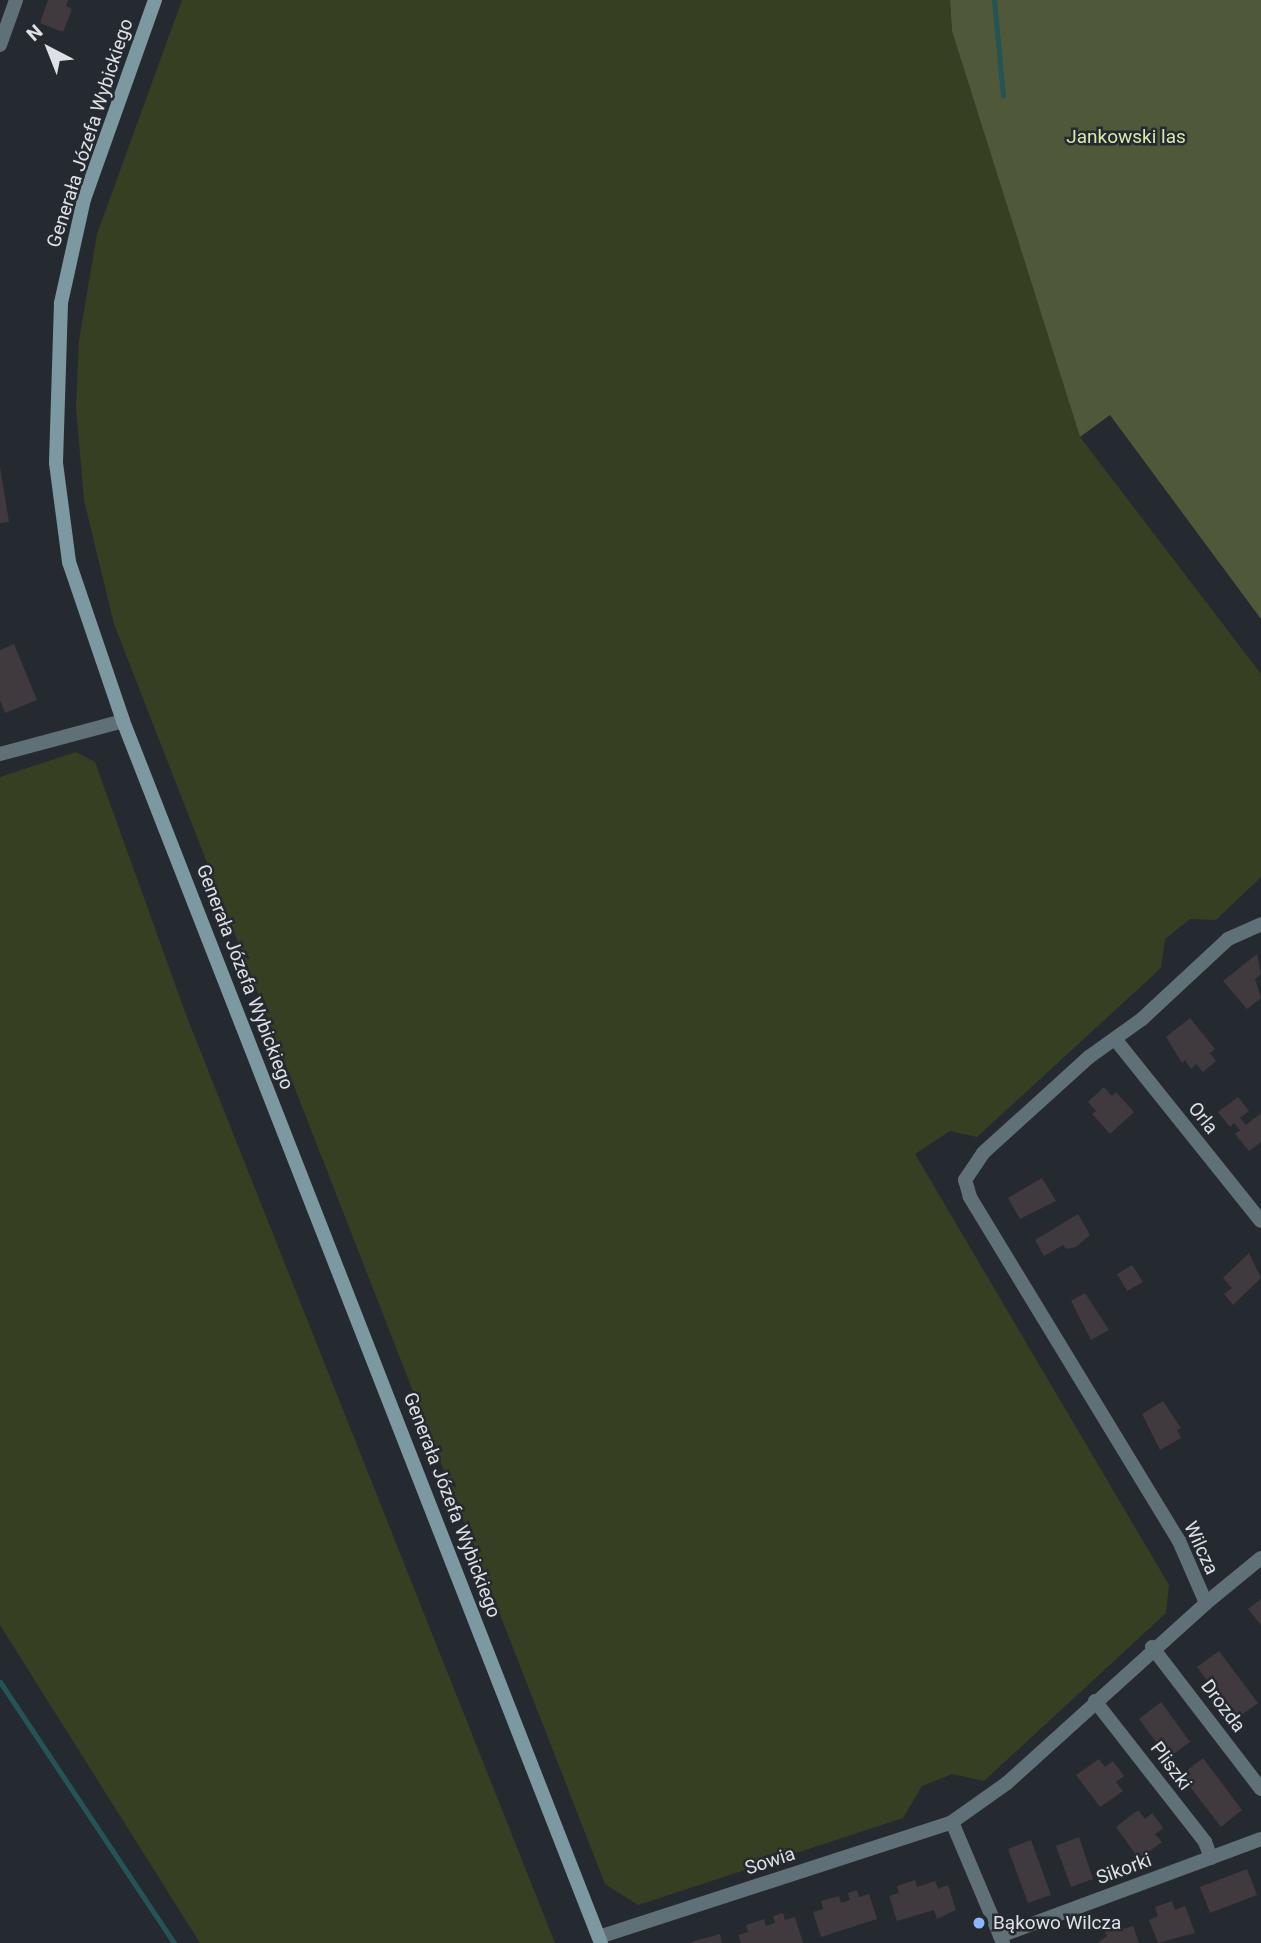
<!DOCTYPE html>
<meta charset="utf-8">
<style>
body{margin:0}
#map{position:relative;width:1261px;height:1943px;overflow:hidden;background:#252a30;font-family:Roboto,sans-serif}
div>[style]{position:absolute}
.green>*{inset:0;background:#373f23}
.forest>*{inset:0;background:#4f5939}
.stream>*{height:5px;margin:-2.5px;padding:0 2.5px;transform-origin:2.5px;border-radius:2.5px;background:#255456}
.building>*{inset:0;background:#40393e}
.minor>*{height:14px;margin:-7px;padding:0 7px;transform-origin:7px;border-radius:7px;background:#5f7176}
.secondary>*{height:14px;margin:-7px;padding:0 7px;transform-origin:7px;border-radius:7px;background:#7c99a1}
.dots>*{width:19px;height:19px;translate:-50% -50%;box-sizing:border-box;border:4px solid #252a30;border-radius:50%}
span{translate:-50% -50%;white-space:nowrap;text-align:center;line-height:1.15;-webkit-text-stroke:5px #252a30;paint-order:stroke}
.street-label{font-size:19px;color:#dde1e5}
.park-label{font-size:19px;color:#d7e9ad}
.poi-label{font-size:19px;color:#dde1e5}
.left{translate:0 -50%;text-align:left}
.north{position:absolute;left:14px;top:14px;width:70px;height:70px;-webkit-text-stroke:5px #252a30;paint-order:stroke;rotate:318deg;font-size:19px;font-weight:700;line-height:28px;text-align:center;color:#dde1e5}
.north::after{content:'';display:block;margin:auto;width:24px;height:32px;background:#dde1e5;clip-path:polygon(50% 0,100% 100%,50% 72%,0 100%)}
</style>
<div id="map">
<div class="green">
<div style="clip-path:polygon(182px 0,950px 0,952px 31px,1080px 437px,1261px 674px,1261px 877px,1216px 920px,1190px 919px,1165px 939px,1161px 968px,977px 1137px,950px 1131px,915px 1154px,1169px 1585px,1166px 1613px,984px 1781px,952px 1774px,922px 1786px,903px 1818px,638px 1905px,605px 1884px,114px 624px,84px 500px,76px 407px,79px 341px,97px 234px)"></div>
<div style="clip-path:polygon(76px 752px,95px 762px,188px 1020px,555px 1943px,200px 1943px,0 1625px,0 777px)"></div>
</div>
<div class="forest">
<div style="clip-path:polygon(950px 0,1261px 0,1261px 619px,1110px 415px,1080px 437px,952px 31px)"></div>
</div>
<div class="stream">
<div style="left:994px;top:0;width:96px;rotate:84.6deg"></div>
<div style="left:0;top:1682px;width:314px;rotate:56.3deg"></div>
</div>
<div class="building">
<div style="clip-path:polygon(48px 0,68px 0,66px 6px,72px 9px,63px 32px,40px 23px)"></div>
<div style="clip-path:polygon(0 467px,9px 522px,0 523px)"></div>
<div style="clip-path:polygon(14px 644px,37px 700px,5px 713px,0 700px,0 650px)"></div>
<div style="clip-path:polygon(1257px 954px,1261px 974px,1255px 979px,1261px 998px,1247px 1009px,1223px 981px)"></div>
<div style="clip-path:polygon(1190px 1018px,1215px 1049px,1210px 1053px,1216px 1061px,1203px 1072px,1196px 1064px,1191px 1069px,1185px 1060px,1182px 1063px,1166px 1037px)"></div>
<div style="clip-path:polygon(1104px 1087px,1112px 1096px,1116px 1092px,1134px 1112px,1110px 1134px,1092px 1114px,1096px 1111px,1088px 1102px)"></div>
<div style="clip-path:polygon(1238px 1097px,1249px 1111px,1240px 1118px,1246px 1125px,1261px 1113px,1261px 1142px,1249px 1151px,1235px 1134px,1240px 1130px,1234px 1123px,1230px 1127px,1218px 1112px)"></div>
<div style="clip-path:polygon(1042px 1178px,1056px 1201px,1020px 1219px,1008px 1198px)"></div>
<div style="clip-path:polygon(1078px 1214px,1090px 1235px,1076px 1247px,1066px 1249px,1063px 1245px,1044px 1256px,1035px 1240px)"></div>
<div style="clip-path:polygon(1249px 1253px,1261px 1278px,1233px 1305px,1224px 1294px,1232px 1288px,1223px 1278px)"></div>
<div style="clip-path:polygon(1132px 1265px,1143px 1282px,1127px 1291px,1117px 1274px)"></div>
<div style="clip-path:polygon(1085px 1293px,1109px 1330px,1091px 1340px,1071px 1301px)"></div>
<div style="clip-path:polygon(1163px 1401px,1181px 1428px,1177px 1430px,1181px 1438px,1160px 1450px,1142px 1414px)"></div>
<div style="clip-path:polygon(1261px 1599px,1261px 1625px,1248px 1609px)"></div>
<div style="clip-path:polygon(1219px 1651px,1258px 1703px,1236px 1719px,1197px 1667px)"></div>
<div style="clip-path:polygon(1161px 1702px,1190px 1742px,1168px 1758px,1139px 1719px)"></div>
<div style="clip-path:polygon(1203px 1758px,1242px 1810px,1221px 1827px,1181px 1775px)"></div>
<div style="clip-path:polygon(1099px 1759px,1105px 1767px,1113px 1761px,1124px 1776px,1116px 1782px,1123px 1791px,1100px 1807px,1076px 1775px)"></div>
<div style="clip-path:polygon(1138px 1810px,1145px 1819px,1152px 1813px,1163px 1828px,1155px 1834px,1162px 1842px,1139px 1859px,1116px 1827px)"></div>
<div style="clip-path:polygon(1079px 1837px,1093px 1879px,1071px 1887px,1056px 1846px)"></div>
<div style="clip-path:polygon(1031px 1840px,1051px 1895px,1028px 1903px,1008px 1849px)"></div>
<div style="clip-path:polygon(1247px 1869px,1257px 1895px,1210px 1913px,1200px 1887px)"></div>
<div style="clip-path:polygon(915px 1880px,917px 1887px,935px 1881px,938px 1889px,948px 1885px,956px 1910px,937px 1919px,934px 1910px,897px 1921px,889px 1896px,899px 1893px,897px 1886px)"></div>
<div style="clip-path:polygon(857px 1890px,859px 1897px,869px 1894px,877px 1919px,821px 1937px,813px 1912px,823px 1909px,821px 1901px,839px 1896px,841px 1903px,850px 1900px,848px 1893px)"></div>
<div style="clip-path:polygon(1172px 1901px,1175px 1910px,1185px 1906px,1195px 1933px,1158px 1943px,1149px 1920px,1158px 1916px,1155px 1907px)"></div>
<div style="clip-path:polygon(783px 1913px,785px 1920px,795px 1917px,803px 1943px,741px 1943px,738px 1935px,748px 1932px,746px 1925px,764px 1919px,766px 1926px,775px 1923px,773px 1916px)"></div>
<div style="clip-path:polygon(1120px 1920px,1123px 1929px,1133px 1926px,1139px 1943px,1098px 1943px,1107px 1936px,1103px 1927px)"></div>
<div style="clip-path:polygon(720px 1934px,722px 1943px,691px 1943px,691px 1942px)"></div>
</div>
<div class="minor">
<div style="left:0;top:45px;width:48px;rotate:-70.4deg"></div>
<div style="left:0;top:754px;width:127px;rotate:-15deg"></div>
<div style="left:1115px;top:1039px;width:233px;rotate:51.3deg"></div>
<div style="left:1206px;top:1603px;width:71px;rotate:-39.3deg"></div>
<div style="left:1152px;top:1647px;width:179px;rotate:52.5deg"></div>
<div style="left:1095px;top:1701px;width:179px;rotate:52deg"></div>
<div style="left:1205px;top:1842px;width:17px;rotate:69deg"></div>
<div style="left:952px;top:1822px;width:131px;rotate:67.1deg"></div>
<div style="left:1000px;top:1936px;width:278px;rotate:-20.4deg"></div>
<div style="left:599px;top:1937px;width:371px;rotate:-18deg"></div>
<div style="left:952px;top:1822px;width:67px;rotate:-35.3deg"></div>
<div style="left:1007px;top:1783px;width:268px;rotate:-42.1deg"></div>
<div style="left:1206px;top:1603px;width:68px;rotate:-113.5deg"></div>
<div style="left:1179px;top:1541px;width:403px;rotate:-121.3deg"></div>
<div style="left:970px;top:1197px;width:18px;rotate:-106deg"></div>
<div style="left:965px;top:1180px;width:32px;rotate:-56deg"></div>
<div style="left:983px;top:1153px;width:143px;rotate:-42.2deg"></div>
<div style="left:1089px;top:1057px;width:65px;rotate:-35.6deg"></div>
<div style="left:1142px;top:1019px;width:117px;rotate:-42.9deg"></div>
<div style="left:1228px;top:939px;width:36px;rotate:-24deg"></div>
</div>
<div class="secondary">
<div style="left:155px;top:0;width:211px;rotate:109.6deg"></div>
<div style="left:84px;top:199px;width:107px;rotate:102.5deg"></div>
<div style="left:61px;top:303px;width:160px;rotate:91.8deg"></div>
<div style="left:56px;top:463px;width:100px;rotate:82.5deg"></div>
<div style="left:69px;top:562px;width:168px;rotate:71.2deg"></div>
<div style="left:123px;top:721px;width:1312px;rotate:68.64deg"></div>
</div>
<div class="dots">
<div style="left:979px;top:1923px;background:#8cb9fc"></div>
</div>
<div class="street-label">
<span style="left:90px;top:133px;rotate:-72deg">Generała Józefa Wybickiego</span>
<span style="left:245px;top:977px;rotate:69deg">Generała Józefa Wybickiego</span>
<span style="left:1203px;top:1118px;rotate:51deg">Orla</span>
<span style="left:452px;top:1505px;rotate:69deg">Generała Józefa Wybickiego</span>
<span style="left:1201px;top:1548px;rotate:65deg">Wilcza</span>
<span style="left:1223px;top:1706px;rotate:53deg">Drozda</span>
<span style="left:1171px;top:1766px;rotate:53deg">Pliszki</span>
<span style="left:770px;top:1861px;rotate:-18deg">Sowia</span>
<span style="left:1124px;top:1869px;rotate:-20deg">Sikorki</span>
</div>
<div class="park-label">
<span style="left:1126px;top:137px">Jankowski las</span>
</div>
<div class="poi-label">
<span class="left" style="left:993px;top:1923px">Bąkowo Wilcza</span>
</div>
<div class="north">N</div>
</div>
